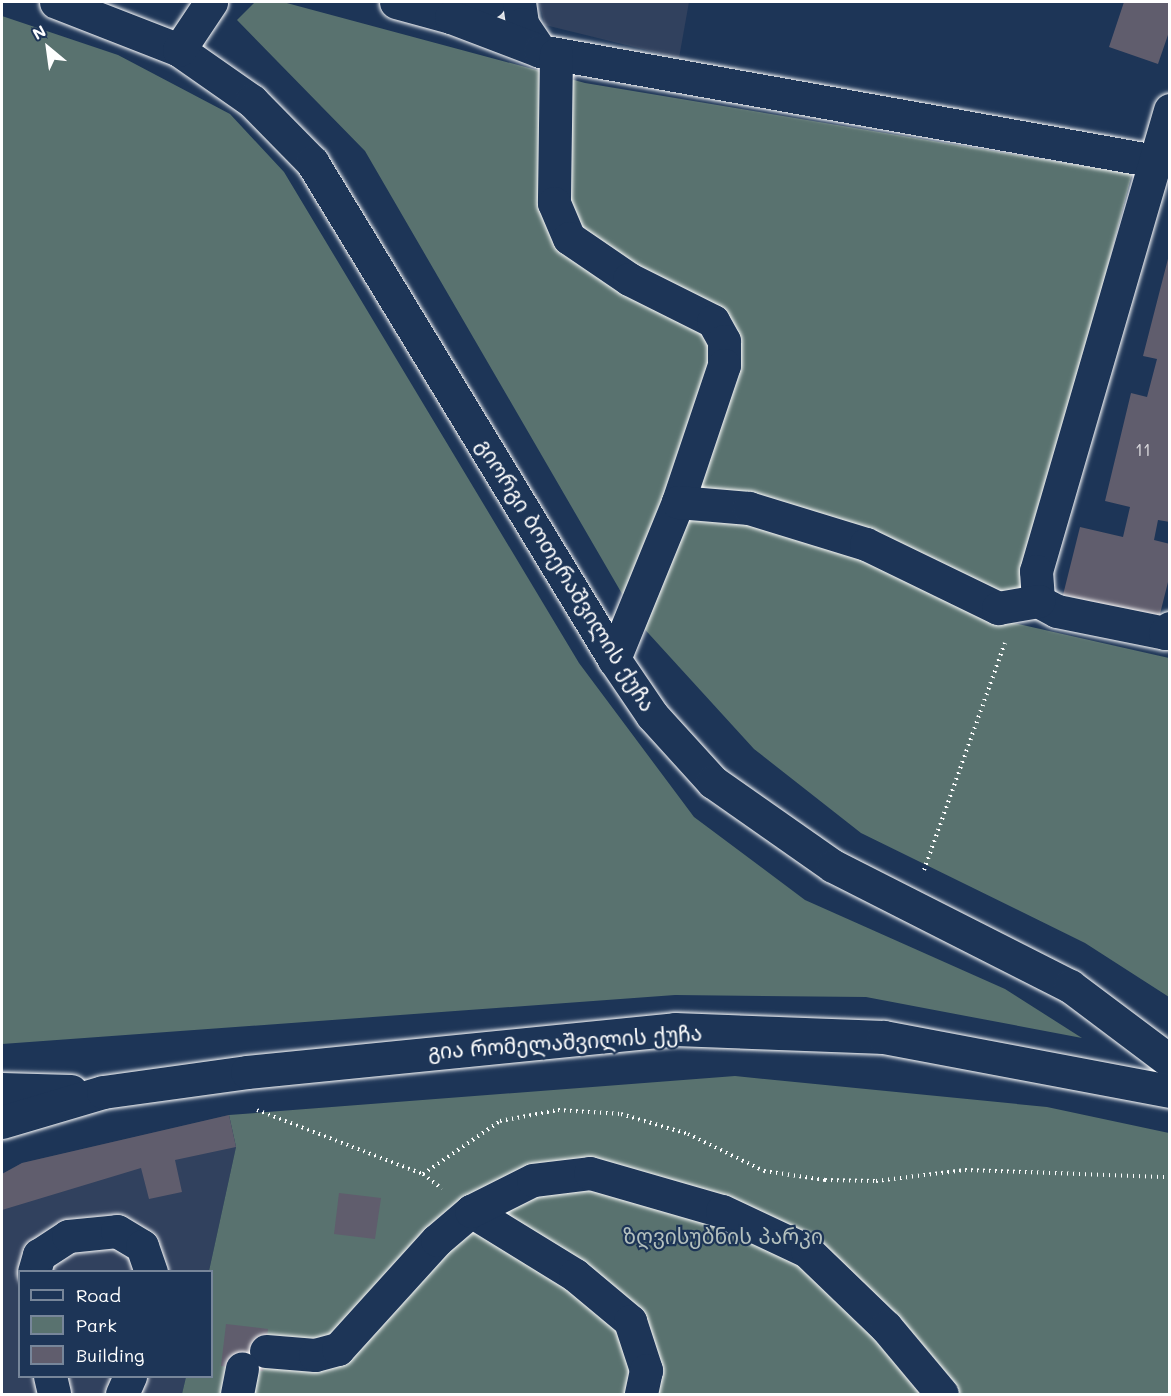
<!DOCTYPE html>
<meta charset="utf-8">
<style>
body{margin:0}
#map{position:relative;width:1171px;height:1396px;overflow:hidden;background:#1d3557;font-family:Mali,"Noto Sans Georgian",sans-serif}
div>[style]{position:absolute}
.built>*{inset:0;background:#31415e}
.green>*{inset:0;background:#59726f}
.building>*{inset:0;background:#605d6d}
.path>*{height:4px;margin-top:-2px;transform-origin:0;background:repeating-linear-gradient(90deg,#fff 0 1.5px,transparent 0 6px)}
.roads{filter:drop-shadow(0 0 2px #fff) drop-shadow(0 0 2px #fff)}
.minor>*{height:33px;margin:-16.5px;padding:0 16.5px;transform-origin:16.5px;border-radius:16.5px;background:#1d3557}
span{translate:-50% -50%;white-space:nowrap;text-align:center;line-height:1.15;-webkit-text-stroke:4.5px #1d3557;paint-order:stroke}
.number-label{font-size:18px;color:#d7d6da}
.number-label span{-webkit-text-stroke-width:0}
.street-label{font-size:21px;color:#fff}
.park-label{font-size:21px;color:#b4c0be}
.frame{position:absolute;inset:0;border:3px solid #fff;pointer-events:none}
.legend{position:absolute;left:18px;top:1270px;width:195px;height:108px;box-sizing:border-box;background:#1d3557;border:2px solid #77869a;margin:0;padding:8px 10px;list-style:none;font-size:18px;color:#fff}
.legend li{display:flex;align-items:center;gap:12px;height:30px}
.legend b{width:30px;border:2px solid #77869a}
.north{position:absolute;left:18px;top:18px;width:60px;height:60px;-webkit-text-stroke:4px #1d3557;paint-order:stroke;rotate:331deg;font-size:16px;font-weight:700;line-height:24px;text-align:center;color:#fff}
.north::after{content:'';display:block;margin:auto;width:21px;height:27px;background:#fff;clip-path:polygon(50% 0,100% 100%,50% 72%,0 100%)}
</style>
<div id="map">
<div class="built">
<div style="clip-path:polygon(539px 2px,689px 2px,679px 58px,545px 25px)"></div>
<div style="clip-path:polygon(229px 1115px,236px 1147px,209px 1271px,20px 1272px,20px 1376px,186px 1377px,182px 1394px,2px 1394px,2px 1174px,22px 1163px)"></div>
</div>
<div class="green">
<div style="clip-path:polygon(255px 2px,283px 2px,585px 83px,1132px 174px,1014px 623px,1169px 658px,1169px 997px,1085px 943px,861px 833px,754px 749px,639px 623px,365px 151px,237px 20px)"></div>
<div style="clip-path:polygon(2px 16px,118px 55px,230px 114px,284px 172px,579px 663px,694px 817px,805px 900px,1005px 989px,1082px 1038px,866px 997px,675px 995px,2px 1044px)"></div>
<div style="clip-path:polygon(735px 1076px,1047px 1107px,1169px 1133px,1169px 1394px,182px 1394px,186px 1377px,212px 1376px,209px 1271px,236px 1147px,229px 1115px)"></div>
</div>
<div class="building">
<div style="clip-path:polygon(1124px 2px,1170px 2px,1170px 29px,1158px 64px,1109px 47px)"></div>
<div style="clip-path:polygon(1170px 251px,1170px 522px,1158px 520px,1154px 540px,1170px 544px,1170px 574px,1159px 618px,1063px 595px,1080px 527px,1123px 537px,1130px 507px,1105px 501px,1131px 393px,1147px 397px,1157px 359px,1143px 356px)"></div>
<div style="clip-path:polygon(229px 1115px,236px 1147px,175px 1160px,182px 1192px,149px 1199px,141px 1168px,2px 1210px,2px 1174px,22px 1163px)"></div>
<div style="clip-path:polygon(339px 1193px,381px 1198px,375px 1239px,334px 1234px)"></div>
<div style="clip-path:polygon(226px 1324px,268px 1329px,263px 1371px,221px 1366px)"></div>
</div>
<div class="path">
<div style="left:924px;top:870px;width:241px;rotate:-70.4deg"></div>
<div style="left:257px;top:1110px;width:178px;rotate:21.1deg"></div>
<div style="left:423px;top:1174px;width:24px;rotate:38deg"></div>
<div style="left:423px;top:1174px;width:93px;rotate:-34.5deg"></div>
<div style="left:500px;top:1121px;width:59px;rotate:-10.7deg"></div>
<div style="left:558px;top:1110px;width:63px;rotate:3.6deg"></div>
<div style="left:621px;top:1114px;width:70px;rotate:16.6deg"></div>
<div style="left:688px;top:1134px;width:85px;rotate:26deg"></div>
<div style="left:764px;top:1171px;width:62px;rotate:8.4deg"></div>
<div style="left:825px;top:1180px;width:51px;rotate:1.1deg"></div>
<div style="left:876px;top:1181px;width:90px;rotate:-7deg"></div>
<div style="left:965px;top:1170px;width:205px;rotate:2deg"></div>
</div>
<div class="roads">
<div class="minor">
<div style="left:56px;top:2px;width:132px;rotate:21.3deg"></div>
<div style="left:179px;top:50px;width:89px;rotate:34.9deg"></div>
<div style="left:252px;top:101px;width:86px;rotate:45.5deg"></div>
<div style="left:312px;top:162px;width:582px;rotate:58.72deg"></div>
<div style="left:614px;top:659px;width:68px;rotate:55.8deg"></div>
<div style="left:652px;top:715px;width:91px;rotate:47.7deg"></div>
<div style="left:713px;top:782px;width:146px;rotate:35deg"></div>
<div style="left:833px;top:866px;width:266px;rotate:26.9deg"></div>
<div style="left:1070px;top:986px;width:125px;rotate:36.9deg"></div>
<div style="left:396px;top:2px;width:57px;rotate:15.3deg"></div>
<div style="left:451px;top:17px;width:41px;rotate:-21.5deg"></div>
<div style="left:519px;top:2px;width:22px;rotate:82deg"></div>
<div style="left:522px;top:24px;width:32px;rotate:56deg"></div>
<div style="left:451px;top:17px;width:95px;rotate:20.9deg"></div>
<div style="left:540px;top:51px;width:625px;rotate:10.14deg"></div>
<div style="left:179px;top:50px;width:58px;rotate:-56.3deg"></div>
<div style="left:556px;top:54px;width:149px;rotate:90.8deg"></div>
<div style="left:554px;top:203px;width:38px;rotate:67deg"></div>
<div style="left:569px;top:238px;width:73px;rotate:34.3deg"></div>
<div style="left:629px;top:279px;width:94px;rotate:26.6deg"></div>
<div style="left:713px;top:321px;width:23px;rotate:61deg"></div>
<div style="left:724px;top:341px;width:24px;rotate:90deg"></div>
<div style="left:724px;top:365px;width:145px;rotate:108.6deg"></div>
<div style="left:678px;top:502px;width:170px;rotate:112.2deg"></div>
<div style="left:1170px;top:110px;width:480px;rotate:106.2deg"></div>
<div style="left:1036px;top:571px;width:30px;rotate:86deg"></div>
<div style="left:1038px;top:601px;width:21px;rotate:28deg"></div>
<div style="left:1057px;top:611px;width:110px;rotate:11.5deg"></div>
<div style="left:1165px;top:633px;width:7px;rotate:-45deg"></div>
<div style="left:678px;top:502px;width:71px;rotate:4.8deg"></div>
<div style="left:749px;top:508px;width:122px;rotate:17.1deg"></div>
<div style="left:866px;top:544px;width:147px;rotate:25.9deg"></div>
<div style="left:998px;top:608px;width:41px;rotate:-9.9deg"></div>
<div style="left:2px;top:1089px;width:69px;rotate:1.7deg"></div>
<div style="left:2px;top:1122px;width:105px;rotate:-16.5deg"></div>
<div style="left:103px;top:1092px;width:145px;rotate:-7.9deg"></div>
<div style="left:247px;top:1072px;width:430px;rotate:-5.7deg"></div>
<div style="left:675px;top:1029px;width:209px;rotate:2.2deg"></div>
<div style="left:884px;top:1037px;width:291px;rotate:10.7deg"></div>
<div style="left:471px;top:1211px;width:122px;rotate:31.6deg"></div>
<div style="left:575px;top:1275px;width:72px;rotate:39.9deg"></div>
<div style="left:630px;top:1321px;width:52px;rotate:71.9deg"></div>
<div style="left:646px;top:1370px;width:25px;rotate:102deg"></div>
<div style="left:34px;top:1272px;width:18px;rotate:-74deg"></div>
<div style="left:39px;top:1255px;width:35px;rotate:-33deg"></div>
<div style="left:68px;top:1236px;width:49px;rotate:-5.8deg"></div>
<div style="left:117px;top:1231px;width:29px;rotate:31deg"></div>
<div style="left:142px;top:1246px;width:28px;rotate:71deg"></div>
<div style="left:266px;top:1351px;width:49px;rotate:4.7deg"></div>
<div style="left:315px;top:1355px;width:24px;rotate:-15deg"></div>
<div style="left:338px;top:1349px;width:147px;rotate:-47.8deg"></div>
<div style="left:437px;top:1240px;width:45px;rotate:-40.5deg"></div>
<div style="left:471px;top:1211px;width:69px;rotate:-26.6deg"></div>
<div style="left:533px;top:1180px;width:57px;rotate:-7deg"></div>
<div style="left:590px;top:1173px;width:137px;rotate:16.1deg"></div>
<div style="left:722px;top:1211px;width:94px;rotate:25.2deg"></div>
<div style="left:807px;top:1251px;width:110px;rotate:43.9deg"></div>
<div style="left:886px;top:1327px;width:87px;rotate:50.1deg"></div>
<div style="left:50px;top:1376px;width:18px;rotate:77deg"></div>
<div style="left:122px;top:1394px;width:20px;rotate:-66deg"></div>
<div style="left:237px;top:1394px;width:26px;rotate:-79deg"></div>
</div>
</div>
<div class="number-label">
<span style="left:1143px;top:449px">11</span>
</div>
<div class="street-label">
<span style="left:566px;top:575px;rotate:58deg">გიორგი ბოთერაშვილის ქუჩა</span>
<span style="left:565px;top:1042px;rotate:-4deg">გია რომელაშვილის ქუჩა</span>
</div>
<div class="park-label">
<span style="left:723px;top:1236px">ზღვისუბნის პარკი</span>
</div>
<div class="frame"></div>
<ul class="legend">
<li><b style="height:8px;background:#1d3557"></b>Road</li>
<li><b style="height:16px;background:#59726f"></b>Park</li>
<li><b style="height:16px;background:#605d6d"></b>Building</li>
</ul>
<div class="north">N</div>
</div>
